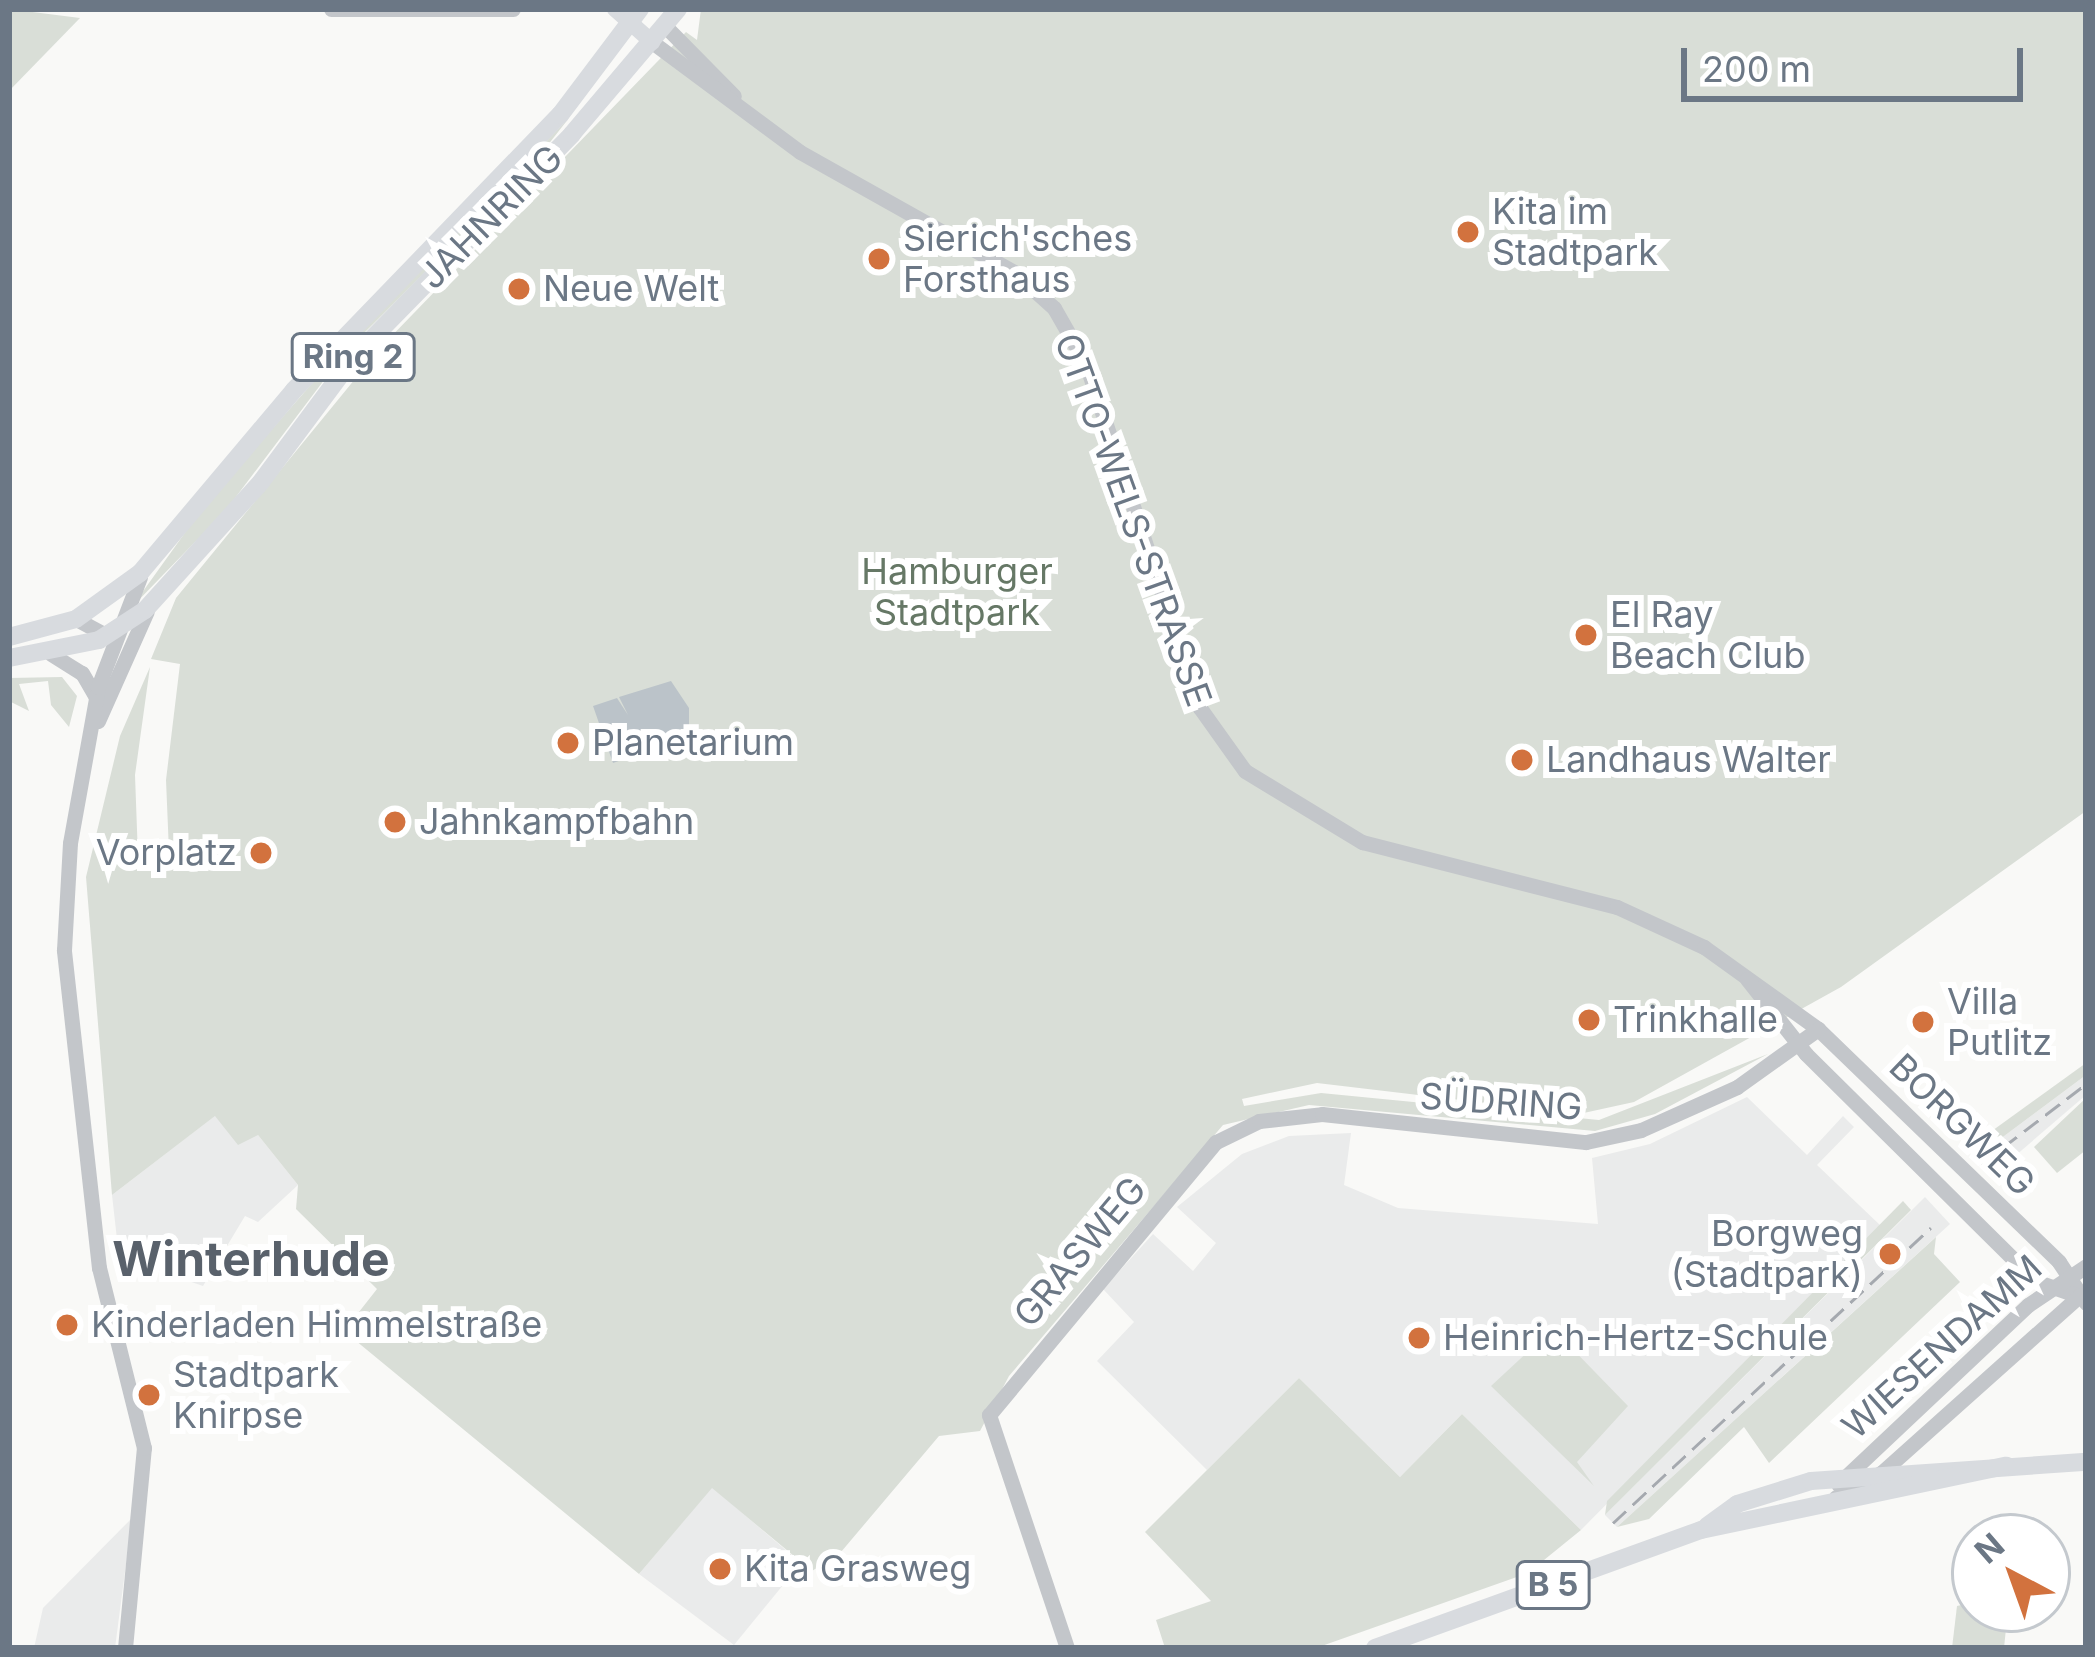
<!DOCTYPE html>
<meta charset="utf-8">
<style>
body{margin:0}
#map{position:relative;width:2095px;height:1657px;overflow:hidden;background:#f9f9f7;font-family:Inter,sans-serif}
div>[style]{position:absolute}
.built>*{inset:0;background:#eaebeb}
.green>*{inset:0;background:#d9ded7}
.water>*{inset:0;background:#bbc3c9}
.tertiary>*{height:15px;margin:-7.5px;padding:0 7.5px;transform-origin:7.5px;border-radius:7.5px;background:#c3c6ca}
.secondary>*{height:16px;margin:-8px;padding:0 8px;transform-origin:8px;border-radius:8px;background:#d8dbdf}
.primary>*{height:18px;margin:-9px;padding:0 9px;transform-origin:9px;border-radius:9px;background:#d8dbdf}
.rail>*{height:3px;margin-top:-1.5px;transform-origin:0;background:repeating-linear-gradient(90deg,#a5a9af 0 18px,transparent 0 27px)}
.dots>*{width:33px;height:33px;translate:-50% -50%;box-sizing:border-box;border:6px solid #fff;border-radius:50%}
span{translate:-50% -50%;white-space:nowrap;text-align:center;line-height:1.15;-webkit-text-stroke:12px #fff;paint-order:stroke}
.shield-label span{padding:3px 9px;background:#fff;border:3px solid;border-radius:9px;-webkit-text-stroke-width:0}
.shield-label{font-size:33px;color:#6b7785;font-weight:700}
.poi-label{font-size:36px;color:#6b7785}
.left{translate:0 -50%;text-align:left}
.right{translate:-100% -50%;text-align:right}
.street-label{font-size:36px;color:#6b7785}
.park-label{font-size:36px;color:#667866}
.district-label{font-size:48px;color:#59616b;font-weight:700}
.frame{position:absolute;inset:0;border:12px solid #6b7785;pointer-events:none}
.north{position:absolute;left:1951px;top:1513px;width:120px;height:120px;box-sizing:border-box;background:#fff;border:3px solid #c4c9ce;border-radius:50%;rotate:319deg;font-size:33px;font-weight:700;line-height:48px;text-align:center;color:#6b7785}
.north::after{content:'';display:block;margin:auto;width:42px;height:54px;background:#d2723e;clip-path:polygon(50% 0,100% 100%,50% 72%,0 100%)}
.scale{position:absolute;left:1681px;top:48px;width:342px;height:54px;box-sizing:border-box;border:6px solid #6b7785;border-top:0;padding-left:15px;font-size:36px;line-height:42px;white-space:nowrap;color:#6b7785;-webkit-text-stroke:9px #fff;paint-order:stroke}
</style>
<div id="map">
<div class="built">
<div style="clip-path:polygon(2086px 1075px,2086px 1095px,1994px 1174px,1976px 1157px)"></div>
<div style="clip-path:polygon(1747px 1097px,1807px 1155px,1843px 1116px,1854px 1127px,1817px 1165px,1881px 1226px,1581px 1530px,1462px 1414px,1400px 1477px,1299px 1378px,1207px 1470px,1097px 1361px,1134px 1322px,1103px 1289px,1153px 1234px,1193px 1271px,1216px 1243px,1177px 1207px,1242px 1154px,1289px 1136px,1351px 1133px,1344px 1185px,1398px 1208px,1598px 1224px,1592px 1158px,1650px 1144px)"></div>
<div style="clip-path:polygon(216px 1115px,258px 1135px,298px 1185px,258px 1222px,245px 1216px,203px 1286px,119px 1257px,112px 1195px)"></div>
<div style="clip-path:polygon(1925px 1197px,1950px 1224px,1617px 1527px,1605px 1515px)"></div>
<div style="clip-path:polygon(712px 1487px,801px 1563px,734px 1645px,639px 1574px)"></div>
<div style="clip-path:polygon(132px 1518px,115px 1648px,34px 1648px,43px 1608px)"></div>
</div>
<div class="green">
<div style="clip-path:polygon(9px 9px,80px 18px,9px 91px)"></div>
<div style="clip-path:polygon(701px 9px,2086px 9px,2086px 811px,1841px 987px,1634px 1102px,1579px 1114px,1317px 1083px,1242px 1099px,1244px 1106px,1321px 1093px,1599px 1120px,1768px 1054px,1655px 1114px,1595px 1131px,1309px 1105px,1223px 1125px,1009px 1376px,980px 1431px,939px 1436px,841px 1552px,812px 1571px,712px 1488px,639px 1574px,344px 1331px,377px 1289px,296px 1209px,298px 1185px,258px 1135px,238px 1145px,215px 1116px,112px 1195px,86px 877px,120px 736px,150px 667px,135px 775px,138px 857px,169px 852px,166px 780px,180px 664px,151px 659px,176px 598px,382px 346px,686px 32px,697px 40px)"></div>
<div style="clip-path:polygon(569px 118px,529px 169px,346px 351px,226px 510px,131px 608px,202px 509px,336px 356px)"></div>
<div style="clip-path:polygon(62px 677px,77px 696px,69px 727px,51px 705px,48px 681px,19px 684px,29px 711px,9px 701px,9px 678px)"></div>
<div style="clip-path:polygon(2086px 1063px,2086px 1075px,1976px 1157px,1967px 1149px)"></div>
<div style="clip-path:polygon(2086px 1098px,2086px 1150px,2057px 1173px,2034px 1147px)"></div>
<div style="clip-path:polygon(1903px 1201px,1911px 1210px,1605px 1515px,1607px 1501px)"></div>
<div style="clip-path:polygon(1936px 1237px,1934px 1254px,1960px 1282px,1769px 1463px,1744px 1427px,1649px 1519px,1617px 1527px)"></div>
<div style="clip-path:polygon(1545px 1336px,1560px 1336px,1628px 1406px,1577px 1462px,1594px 1486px,1491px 1386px)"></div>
<div style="clip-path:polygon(1299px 1378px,1400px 1477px,1462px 1414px,1581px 1530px,1528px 1573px,1316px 1648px,1165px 1648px,1156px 1620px,1211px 1601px,1145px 1532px)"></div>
<div style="clip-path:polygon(1975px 1602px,2008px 1609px,2004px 1648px,1952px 1648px,1957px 1606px)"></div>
</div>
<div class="water">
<div style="clip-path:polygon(671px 681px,689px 708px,689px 736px,638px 754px,635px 737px,636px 755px,613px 763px,593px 706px,617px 698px,628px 715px,619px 697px)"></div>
</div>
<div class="tertiary">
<div style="left:331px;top:9px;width:182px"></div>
<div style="left:665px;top:26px;width:98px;rotate:45.4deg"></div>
<div style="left:652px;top:42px;width:184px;rotate:36.6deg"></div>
<div style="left:800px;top:152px;width:245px;rotate:29.3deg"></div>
<div style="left:1014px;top:272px;width:54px;rotate:42deg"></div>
<div style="left:1054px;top:308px;width:64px;rotate:60.3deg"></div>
<div style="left:1086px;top:364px;width:362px;rotate:71.7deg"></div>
<div style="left:1200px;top:708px;width:77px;rotate:54.5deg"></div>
<div style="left:1245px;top:771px;width:137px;rotate:31.3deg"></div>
<div style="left:1362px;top:842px;width:263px;rotate:14.3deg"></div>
<div style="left:1617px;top:907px;width:96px;rotate:24.7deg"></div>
<div style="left:1704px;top:947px;width:140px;rotate:35.7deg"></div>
<div style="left:1818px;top:1029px;width:335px;rotate:44deg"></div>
<div style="left:2059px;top:1262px;width:49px;rotate:56.6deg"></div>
<div style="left:76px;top:619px;width:44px;rotate:28.3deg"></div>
<div style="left:51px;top:654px;width:36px;rotate:32deg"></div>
<div style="left:82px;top:673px;width:28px;rotate:60deg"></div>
<div style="left:98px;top:721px;width:120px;rotate:-66deg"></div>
<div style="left:1747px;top:979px;width:95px;rotate:51.8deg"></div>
<div style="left:1806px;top:1054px;width:322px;rotate:44.7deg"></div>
<div style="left:2035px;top:1281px;width:46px;rotate:18.8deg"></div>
<div style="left:1838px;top:1484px;width:261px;rotate:-43.3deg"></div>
<div style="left:2028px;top:1305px;width:70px;rotate:-33.9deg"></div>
<div style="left:1836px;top:1497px;width:51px;rotate:-28.1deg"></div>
<div style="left:1881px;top:1473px;width:267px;rotate:-41.8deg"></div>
<div style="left:125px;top:1648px;width:201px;rotate:-84.6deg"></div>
<div style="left:144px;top:1448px;width:186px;rotate:-104deg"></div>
<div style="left:99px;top:1268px;width:320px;rotate:-96.3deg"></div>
<div style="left:64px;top:950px;width:107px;rotate:-86.8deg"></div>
<div style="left:70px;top:843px;width:158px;rotate:-79.8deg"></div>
<div style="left:98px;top:687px;width:118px;rotate:-69.1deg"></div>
<div style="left:1067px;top:1648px;width:246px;rotate:-108.5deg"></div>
<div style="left:989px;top:1415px;width:355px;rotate:-50.3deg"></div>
<div style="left:1216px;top:1142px;width:48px;rotate:-26deg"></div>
<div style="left:1259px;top:1121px;width:63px;rotate:-6.3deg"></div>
<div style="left:1322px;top:1114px;width:265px;rotate:6.1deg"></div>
<div style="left:1586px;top:1142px;width:56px;rotate:-12.3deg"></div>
<div style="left:1641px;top:1130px;width:105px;rotate:-24.1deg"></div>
<div style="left:1737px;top:1087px;width:100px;rotate:-35.6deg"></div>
</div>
<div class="secondary">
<div style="left:615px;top:9px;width:50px;rotate:41.7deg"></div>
</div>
<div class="primary">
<div style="left:9px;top:637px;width:69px;rotate:-15deg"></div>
<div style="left:76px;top:619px;width:79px;rotate:-35.7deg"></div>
<div style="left:140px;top:573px;width:239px;rotate:-49.9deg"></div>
<div style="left:294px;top:390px;width:383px;rotate:-46deg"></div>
<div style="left:560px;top:115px;width:133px;rotate:-53deg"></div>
<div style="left:9px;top:658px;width:92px;rotate:-11.3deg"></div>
<div style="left:99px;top:640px;width:55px;rotate:-33.1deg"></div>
<div style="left:145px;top:610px;width:173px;rotate:-47.8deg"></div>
<div style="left:261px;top:482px;width:156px;rotate:-53.4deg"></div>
<div style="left:354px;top:357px;width:312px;rotate:-45.6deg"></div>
<div style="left:572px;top:134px;width:164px;rotate:-49.7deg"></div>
<div style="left:1707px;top:1526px;width:37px;rotate:-36deg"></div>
<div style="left:1737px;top:1504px;width:77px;rotate:-17.3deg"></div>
<div style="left:1811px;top:1481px;width:276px;rotate:-4deg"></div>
<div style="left:1375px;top:1648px;width:347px;rotate:-19.9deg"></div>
<div style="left:1701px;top:1530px;width:312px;rotate:-11.9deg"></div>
</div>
<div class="rail">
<div style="left:1981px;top:1164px;width:132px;rotate:-37.3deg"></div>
<div style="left:1613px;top:1523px;width:434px;rotate:-42.9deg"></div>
</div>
<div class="dots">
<div style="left:1468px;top:232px;background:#d2723e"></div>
<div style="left:879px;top:259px;background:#d2723e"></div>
<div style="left:519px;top:289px;background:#d2723e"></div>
<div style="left:1586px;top:635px;background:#d2723e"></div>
<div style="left:568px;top:743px;background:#d2723e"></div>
<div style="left:1522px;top:760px;background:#d2723e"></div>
<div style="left:395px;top:822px;background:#d2723e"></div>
<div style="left:261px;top:853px;background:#d2723e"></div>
<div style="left:1589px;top:1020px;background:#d2723e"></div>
<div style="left:1923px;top:1022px;background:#d2723e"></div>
<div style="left:1890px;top:1254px;background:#d2723e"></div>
<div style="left:67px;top:1325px;background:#d2723e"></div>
<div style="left:1419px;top:1338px;background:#d2723e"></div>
<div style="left:149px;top:1395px;background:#d2723e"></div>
<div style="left:720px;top:1569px;background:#d2723e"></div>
</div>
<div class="shield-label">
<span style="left:353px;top:357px">Ring 2</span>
<span style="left:1553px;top:1585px">B 5</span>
</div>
<div class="poi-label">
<span class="left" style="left:1492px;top:232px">Kita im<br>Stadtpark</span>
<span class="left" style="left:903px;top:259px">Sierich'sches<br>Forsthaus</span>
<span class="left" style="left:543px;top:289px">Neue Welt</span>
<span class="left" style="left:1610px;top:635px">El Ray<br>Beach Club</span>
<span class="left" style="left:592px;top:743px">Planetarium</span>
<span class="left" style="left:1546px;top:760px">Landhaus Walter</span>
<span class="left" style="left:419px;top:822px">Jahnkampfbahn</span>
<span class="right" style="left:237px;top:853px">Vorplatz</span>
<span class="left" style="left:1947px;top:1022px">Villa<br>Putlitz</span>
<span class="left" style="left:1613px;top:1020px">Trinkhalle</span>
<span class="right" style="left:1863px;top:1254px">Borgweg<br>(Stadtpark)</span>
<span class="left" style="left:91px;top:1325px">Kinderladen Himmelstraße</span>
<span class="left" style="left:1443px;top:1338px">Heinrich-Hertz-Schule</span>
<span class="left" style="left:173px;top:1395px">Stadtpark<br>Knirpse</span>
<span class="left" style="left:744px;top:1569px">Kita Grasweg</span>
</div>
<div class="street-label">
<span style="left:491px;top:217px;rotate:-45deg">JAHNRING</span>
<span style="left:1133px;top:520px;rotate:70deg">OTTO-WELS-STRASSE</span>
<span style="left:1501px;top:1102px;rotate:4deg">SÜDRING</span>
<span style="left:1962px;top:1125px;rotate:44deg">BORGWEG</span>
<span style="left:1080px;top:1252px;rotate:-50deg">GRASWEG</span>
<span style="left:1942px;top:1347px;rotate:-42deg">WIESENDAMM</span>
</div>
<div class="park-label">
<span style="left:957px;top:592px">Hamburger<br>Stadtpark</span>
</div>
<div class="district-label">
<span style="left:251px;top:1259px">Winterhude</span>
</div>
<div class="frame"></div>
<div class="north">N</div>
<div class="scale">200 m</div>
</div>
